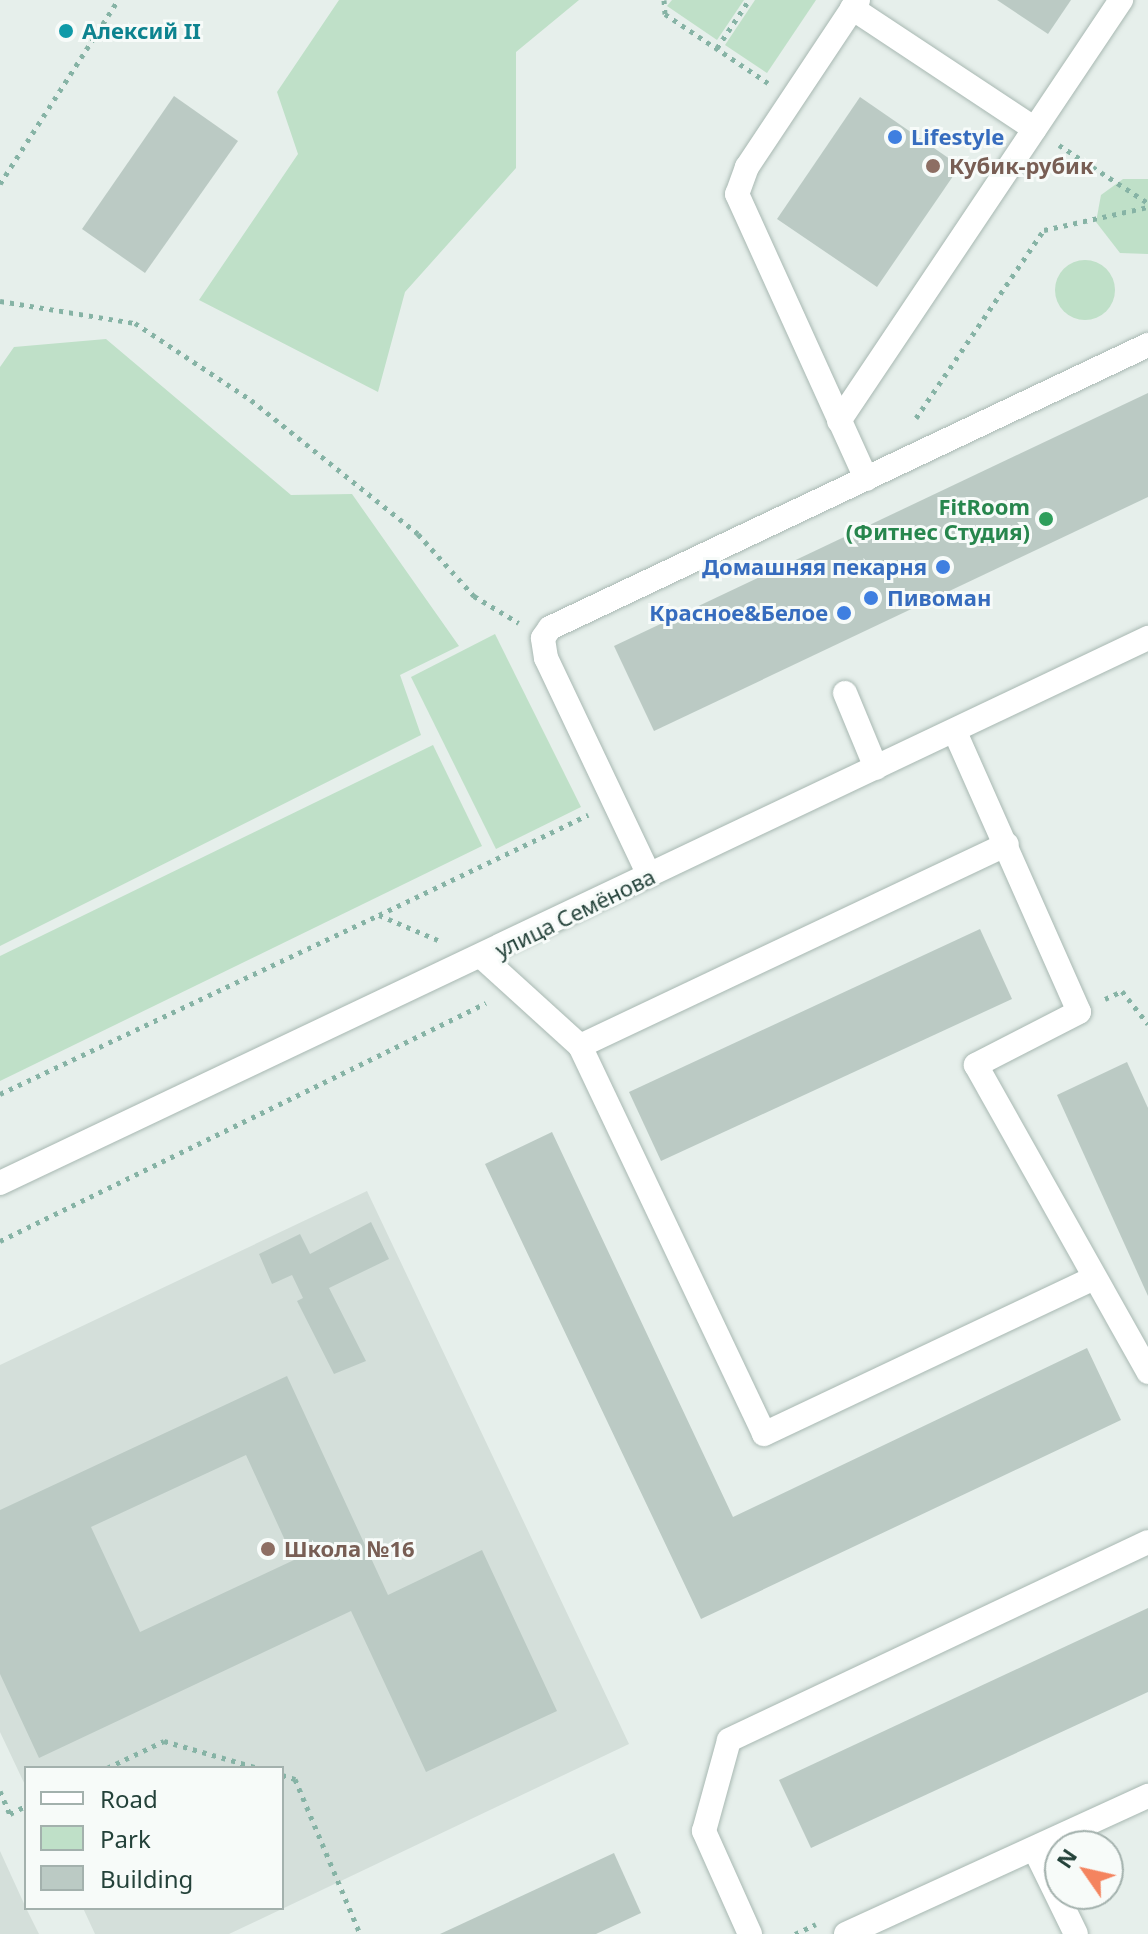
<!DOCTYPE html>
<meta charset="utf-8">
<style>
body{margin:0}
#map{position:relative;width:1148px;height:1934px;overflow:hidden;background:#e6efeb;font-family:"Noto Sans",sans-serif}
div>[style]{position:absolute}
.built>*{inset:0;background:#d4dfda}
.green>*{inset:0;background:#bfe0c8}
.round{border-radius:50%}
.building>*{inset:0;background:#bbcac4}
.path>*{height:5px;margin-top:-2.5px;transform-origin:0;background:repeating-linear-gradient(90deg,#86b3a5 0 4px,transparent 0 10px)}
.roads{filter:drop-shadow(0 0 2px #a8b8b2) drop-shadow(0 0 2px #a8b8b2)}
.minor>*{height:24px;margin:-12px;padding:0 12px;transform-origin:12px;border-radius:12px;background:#fff}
.dots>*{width:22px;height:22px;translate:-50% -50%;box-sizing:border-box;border:4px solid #f7fbf9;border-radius:50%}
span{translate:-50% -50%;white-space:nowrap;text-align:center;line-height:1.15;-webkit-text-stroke:6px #f7fbf9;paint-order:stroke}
.culture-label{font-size:22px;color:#0d838f;font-weight:700}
.left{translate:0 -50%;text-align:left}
.shop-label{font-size:22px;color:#366cbe;font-weight:700}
.right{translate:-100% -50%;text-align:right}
.education-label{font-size:22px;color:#785e54;font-weight:700}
.leisure-label{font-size:22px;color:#27864d;font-weight:700}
.street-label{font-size:22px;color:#24423a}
.legend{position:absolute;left:24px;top:1766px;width:260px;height:144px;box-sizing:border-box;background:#f7fbf9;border:2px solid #a3b1ad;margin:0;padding:10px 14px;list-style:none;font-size:24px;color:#24423a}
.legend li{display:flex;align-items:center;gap:16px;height:40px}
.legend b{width:40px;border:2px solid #a3b1ad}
.north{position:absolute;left:1044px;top:1830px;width:80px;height:80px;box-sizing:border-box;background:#f7fbf9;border:2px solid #a3b1ad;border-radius:50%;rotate:304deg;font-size:22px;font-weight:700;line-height:32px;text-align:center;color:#24423a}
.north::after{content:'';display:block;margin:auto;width:28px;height:36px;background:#f4845f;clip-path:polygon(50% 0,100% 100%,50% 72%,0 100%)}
</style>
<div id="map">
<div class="built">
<div style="clip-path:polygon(367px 1191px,629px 1744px,229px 1934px,95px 1934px,83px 1908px,282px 1908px,282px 1768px,26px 1768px,26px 1787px,0 1732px,0 1365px)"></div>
<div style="clip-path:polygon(0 1851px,26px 1908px,39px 1934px,0 1934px)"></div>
</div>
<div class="green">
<div style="clip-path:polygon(339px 0,579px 0,516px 52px,516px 168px,405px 292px,378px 392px,199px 300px,298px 154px,277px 92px)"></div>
<div style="clip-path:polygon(672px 0,744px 0,717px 40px,667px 6px)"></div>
<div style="clip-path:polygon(755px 0,816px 0,767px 73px,725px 45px)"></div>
<div style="clip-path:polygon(1123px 179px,1148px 179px,1148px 254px,1120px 253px,1096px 222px,1101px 195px)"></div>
<div class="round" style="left:1055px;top:260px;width:60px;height:60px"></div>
<div style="clip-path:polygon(106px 339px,291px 495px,352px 494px,459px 646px,400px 675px,421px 735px,0 946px,0 367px,14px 347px)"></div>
<div style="clip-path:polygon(495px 634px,581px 807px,496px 849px,411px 677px)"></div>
<div style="clip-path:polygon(433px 745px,482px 846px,0 1081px,0 956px)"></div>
</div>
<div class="building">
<div style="clip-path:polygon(997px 0,1071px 0,1048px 34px)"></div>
<div style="clip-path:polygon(174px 96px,238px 141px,145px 273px,82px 229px)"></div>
<div style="clip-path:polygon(860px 97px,960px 166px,877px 287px,777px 219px)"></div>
<div style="clip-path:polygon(1148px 393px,1148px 497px,654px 731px,614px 646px)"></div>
<div style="clip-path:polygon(980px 929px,1012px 999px,661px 1161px,629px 1092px)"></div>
<div style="clip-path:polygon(1127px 1062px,1148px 1108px,1148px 1296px,1057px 1095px)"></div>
<div style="clip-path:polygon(552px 1132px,733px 1517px,1087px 1348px,1121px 1420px,701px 1619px,485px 1164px)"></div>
<div style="clip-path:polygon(371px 1222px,389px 1259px,329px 1288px,366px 1361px,334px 1374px,297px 1301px,303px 1298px,292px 1275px,272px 1284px,259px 1254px,300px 1234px,310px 1254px)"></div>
<div style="clip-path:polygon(evenodd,287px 1376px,388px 1595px,482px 1550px,557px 1711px,426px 1772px,351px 1611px,39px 1758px,0 1674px,0 1510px,287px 1376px,246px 1455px,294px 1560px,140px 1632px,91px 1527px,246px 1455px)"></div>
<div style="clip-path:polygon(1148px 1608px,1148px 1692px,811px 1848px,779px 1780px)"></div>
<div style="clip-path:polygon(614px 1853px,641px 1913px,596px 1934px,440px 1934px)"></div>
</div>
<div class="path">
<div style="left:664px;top:0;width:14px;rotate:86deg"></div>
<div style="left:665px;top:14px;width:124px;rotate:33.8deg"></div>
<div style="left:717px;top:48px;width:58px;rotate:-56.3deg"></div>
<div style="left:1059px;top:145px;width:106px;rotate:33.1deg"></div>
<div style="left:0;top:184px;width:219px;rotate:-57.3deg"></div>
<div style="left:0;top:301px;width:137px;rotate:9.3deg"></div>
<div style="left:135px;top:323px;width:139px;rotate:33.6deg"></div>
<div style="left:251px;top:400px;width:214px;rotate:38.7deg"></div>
<div style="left:418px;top:534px;width:84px;rotate:47.9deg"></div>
<div style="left:474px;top:596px;width:52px;rotate:31deg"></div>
<div style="left:916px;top:418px;width:227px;rotate:-55.8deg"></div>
<div style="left:1044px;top:230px;width:107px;rotate:-12.5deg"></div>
<div style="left:379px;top:915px;width:232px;rotate:-25.6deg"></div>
<div style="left:1105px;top:999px;width:19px;rotate:-25deg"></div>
<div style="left:1122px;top:991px;width:42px;rotate:51.8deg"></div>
<div style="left:0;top:1094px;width:419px;rotate:-25.3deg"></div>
<div style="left:379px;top:915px;width:64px;rotate:23deg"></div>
<div style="left:0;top:1241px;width:541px;rotate:-26.09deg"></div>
<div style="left:107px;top:1768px;width:63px;rotate:-25.3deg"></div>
<div style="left:164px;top:1741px;width:98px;rotate:16deg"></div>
<div style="left:282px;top:1775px;width:14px;rotate:17deg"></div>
<div style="left:295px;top:1779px;width:168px;rotate:67.2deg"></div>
<div style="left:0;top:1791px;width:25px;rotate:67deg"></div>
<div style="left:10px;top:1814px;width:18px;rotate:-27deg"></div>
<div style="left:795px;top:1934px;width:23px;rotate:-25deg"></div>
</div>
<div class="roads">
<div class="minor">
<div style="left:858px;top:0;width:201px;rotate:123.6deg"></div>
<div style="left:747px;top:167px;width:29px;rotate:110deg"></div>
<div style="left:737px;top:194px;width:313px;rotate:65.6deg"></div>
<div style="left:852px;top:8px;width:219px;rotate:33.5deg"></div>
<div style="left:839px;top:421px;width:507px;rotate:-56.18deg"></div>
<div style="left:845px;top:693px;width:81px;rotate:67.5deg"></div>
<div style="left:955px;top:732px;width:306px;rotate:66.1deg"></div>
<div style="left:1079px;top:1012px;width:116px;rotate:152.8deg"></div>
<div style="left:976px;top:1065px;width:352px;rotate:60.7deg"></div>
<div style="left:649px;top:875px;width:240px;rotate:-115.4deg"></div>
<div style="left:546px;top:658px;width:20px;rotate:-99deg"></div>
<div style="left:543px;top:638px;width:12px;rotate:-55deg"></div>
<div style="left:550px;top:628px;width:662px;rotate:-25.33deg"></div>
<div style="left:483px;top:958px;width:131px;rotate:42.2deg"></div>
<div style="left:580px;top:1046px;width:429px;rotate:64.6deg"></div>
<div style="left:764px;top:1434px;width:365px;rotate:-25.3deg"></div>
<div style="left:580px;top:1046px;width:472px;rotate:-25.3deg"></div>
<div style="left:0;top:1183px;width:1271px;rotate:-25.4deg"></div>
<div style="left:1035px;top:1850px;width:93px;rotate:64deg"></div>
<div style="left:750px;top:1934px;width:113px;rotate:-114.1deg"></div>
<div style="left:704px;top:1831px;width:94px;rotate:-74.6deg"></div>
<div style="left:729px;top:1740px;width:463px;rotate:-25.3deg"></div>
<div style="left:846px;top:1934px;width:332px;rotate:-24.6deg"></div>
</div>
</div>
<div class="dots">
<div style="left:66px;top:31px;background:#0f9aa8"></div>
<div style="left:895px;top:137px;background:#3f7fe0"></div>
<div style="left:933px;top:166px;background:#8d6e63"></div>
<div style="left:1046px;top:519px;background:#2e9e5b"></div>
<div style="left:943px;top:567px;background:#3f7fe0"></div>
<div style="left:871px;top:598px;background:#3f7fe0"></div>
<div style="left:844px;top:613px;background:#3f7fe0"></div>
<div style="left:268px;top:1549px;background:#8d6e63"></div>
</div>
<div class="culture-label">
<span class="left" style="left:82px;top:31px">Алексий II</span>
</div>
<div class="shop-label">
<span class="left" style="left:911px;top:137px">Lifestyle</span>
<span class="right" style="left:927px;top:567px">Домашняя пекарня</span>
<span class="left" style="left:887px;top:598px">Пивоман</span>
<span class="right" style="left:828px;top:613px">Красное&amp;Белое</span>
</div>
<div class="education-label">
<span class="left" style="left:949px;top:166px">Кубик-рубик</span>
<span class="left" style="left:284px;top:1549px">Школа №16</span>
</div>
<div class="leisure-label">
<span class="right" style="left:1030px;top:519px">FitRoom<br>(Фитнес Студия)</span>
</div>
<div class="street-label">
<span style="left:575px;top:913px;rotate:-26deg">улица Семёнова</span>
</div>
<ul class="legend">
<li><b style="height:10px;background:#fff"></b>Road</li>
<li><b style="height:22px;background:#bfe0c8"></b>Park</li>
<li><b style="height:22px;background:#bbcac4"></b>Building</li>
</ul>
<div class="north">N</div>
</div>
